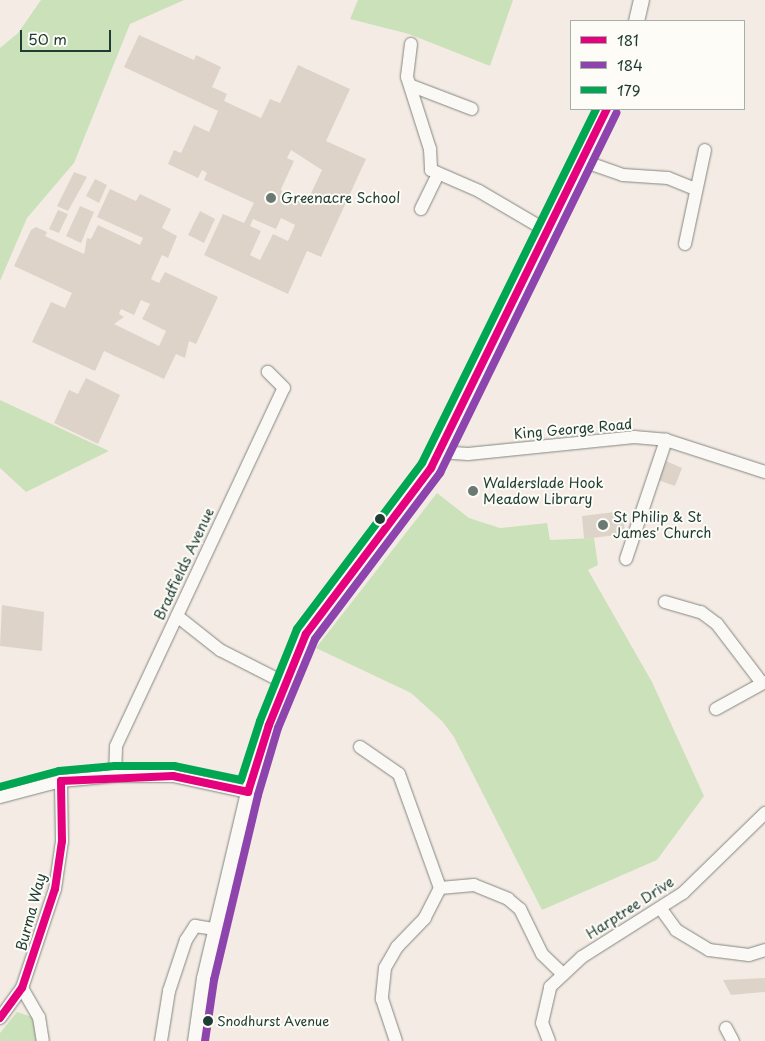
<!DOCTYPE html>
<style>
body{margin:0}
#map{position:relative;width:765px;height:1041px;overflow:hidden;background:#f4ece4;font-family:"Playpen Sans",sans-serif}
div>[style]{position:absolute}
.green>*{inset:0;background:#cbe1ba}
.building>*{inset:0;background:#ded3c9}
.roads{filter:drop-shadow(0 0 1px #848681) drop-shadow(0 0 1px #848681)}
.minor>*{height:12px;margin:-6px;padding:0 6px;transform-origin:6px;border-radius:6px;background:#faf9f6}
.tertiary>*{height:15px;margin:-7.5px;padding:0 7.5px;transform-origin:7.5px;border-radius:7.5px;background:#faf9f6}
.bus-1>*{height:8px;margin:-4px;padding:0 4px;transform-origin:4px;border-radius:4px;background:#e5007d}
.bus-2>*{height:8px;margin:-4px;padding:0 4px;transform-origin:4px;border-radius:4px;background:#8e44ad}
.bus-3>*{height:8px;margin:-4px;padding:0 4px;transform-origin:4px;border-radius:4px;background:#00a651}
.dots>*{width:14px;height:14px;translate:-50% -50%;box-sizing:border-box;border:2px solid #fdfcf7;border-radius:50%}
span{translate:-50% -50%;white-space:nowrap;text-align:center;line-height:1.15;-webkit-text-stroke:4px #fdfcf7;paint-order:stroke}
.bus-label{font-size:13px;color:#1f3d34}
.left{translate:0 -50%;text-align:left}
.poi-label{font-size:14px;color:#1f3d34}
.street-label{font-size:14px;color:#1f3d34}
.legend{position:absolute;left:570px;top:20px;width:175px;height:90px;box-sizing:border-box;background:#fdfcf7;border:1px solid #a4b0a9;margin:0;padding:6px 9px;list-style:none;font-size:15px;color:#1f3d34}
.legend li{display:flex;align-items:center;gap:10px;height:25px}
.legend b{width:25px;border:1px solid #a4b0a9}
.scale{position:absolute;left:20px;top:30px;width:91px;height:22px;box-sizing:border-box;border:2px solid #1f3d34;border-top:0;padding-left:6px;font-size:15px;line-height:18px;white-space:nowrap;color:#1f3d34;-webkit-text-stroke:4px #fdfcf7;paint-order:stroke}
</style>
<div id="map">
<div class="green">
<div style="clip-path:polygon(41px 0,184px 0,130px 24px,74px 163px,27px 218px,0 281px,0 48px,18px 33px)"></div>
<div style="clip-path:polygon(358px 0,513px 0,490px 66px,409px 34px,350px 19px)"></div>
<div style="clip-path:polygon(0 400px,109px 451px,26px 492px,0 468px)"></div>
<div style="clip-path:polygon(437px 493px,469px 518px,500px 528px,547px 523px,550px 540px,594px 538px,598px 565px,588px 570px,652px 682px,704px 796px,657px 860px,542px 910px,454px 737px,442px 721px,411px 693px,316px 648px)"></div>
<div style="clip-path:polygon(17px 1012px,32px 1017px,38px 1041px,0 1041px,0 1033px)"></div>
</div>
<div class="building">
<div style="clip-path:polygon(evenodd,139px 35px,194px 60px,196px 55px,221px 67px,212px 87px,227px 94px,224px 101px,261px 118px,270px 99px,280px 103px,298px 65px,350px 89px,326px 141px,366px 159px,321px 257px,307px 251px,288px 294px,204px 255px,223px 214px,244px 223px,254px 203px,204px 180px,207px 173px,202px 170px,198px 178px,168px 164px,174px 150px,181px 153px,194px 125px,209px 132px,218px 111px,124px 67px,139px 35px,291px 150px,322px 170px,306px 204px,283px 194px,281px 189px,294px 161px,287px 158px,291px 150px,139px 35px,281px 218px,295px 225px,288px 241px,273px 234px,260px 260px,250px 255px,261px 231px,250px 226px,253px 219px,276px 229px,281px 218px)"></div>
<div style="clip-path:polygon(74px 172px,87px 177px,68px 211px,57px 206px)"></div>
<div style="clip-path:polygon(95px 179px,107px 185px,99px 203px,86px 196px)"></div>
<div style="clip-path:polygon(evenodd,110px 189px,136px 201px,140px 194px,171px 209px,162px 228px,177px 236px,168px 258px,162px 255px,151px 279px,159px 283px,165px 272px,218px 297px,196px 344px,189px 341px,185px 358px,176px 354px,164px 379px,104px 351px,95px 371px,32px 342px,51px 302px,65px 308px,72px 293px,14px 266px,31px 230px,36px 227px,47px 232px,45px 236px,84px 254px,87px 238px,91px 239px,98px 225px,140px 245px,143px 238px,97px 217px,110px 189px,141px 300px,150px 304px,142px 319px,166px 331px,159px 346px,114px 324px,124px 317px,119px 314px,121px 309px,134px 315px,141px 300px)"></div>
<div style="clip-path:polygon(80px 206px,94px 212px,81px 243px,66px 236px)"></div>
<div style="clip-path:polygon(58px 210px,68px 214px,59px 233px,49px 229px)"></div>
<div style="clip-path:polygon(200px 211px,215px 219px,204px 243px,188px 235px)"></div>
<div style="clip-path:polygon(86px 378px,120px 395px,98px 444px,54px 423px,69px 390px,78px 394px)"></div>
<div style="clip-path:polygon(666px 461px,682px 468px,675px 486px,658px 480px)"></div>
<div style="clip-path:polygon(623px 511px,625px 534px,584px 539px,582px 516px)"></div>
<div style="clip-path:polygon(2px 605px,44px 612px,42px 651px,0 646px)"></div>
<div style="clip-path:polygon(765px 978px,765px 992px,731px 995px,723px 980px)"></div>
</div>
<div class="roads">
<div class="minor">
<div style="left:411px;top:44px;width:33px;rotate:97deg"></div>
<div style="left:407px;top:77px;width:76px;rotate:72.3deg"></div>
<div style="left:430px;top:149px;width:21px;rotate:87deg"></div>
<div style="left:431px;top:170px;width:52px;rotate:23.6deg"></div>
<div style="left:479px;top:191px;width:81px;rotate:30.4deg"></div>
<div style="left:412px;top:86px;width:64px;rotate:21deg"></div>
<div style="left:583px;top:161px;width:42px;rotate:19.3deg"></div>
<div style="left:623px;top:175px;width:45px;rotate:3.8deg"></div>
<div style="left:668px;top:178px;width:29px;rotate:22deg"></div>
<div style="left:421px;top:209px;width:39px;rotate:-64deg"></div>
<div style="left:685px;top:244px;width:96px;rotate:-78deg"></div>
<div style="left:439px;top:452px;width:29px;rotate:4deg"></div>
<div style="left:468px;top:454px;width:167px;rotate:-5.8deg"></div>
<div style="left:634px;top:437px;width:32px;rotate:5deg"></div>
<div style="left:666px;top:440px;width:104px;rotate:17.9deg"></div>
<div style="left:626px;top:559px;width:126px;rotate:-71.4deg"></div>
<div style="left:665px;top:602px;width:37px;rotate:16deg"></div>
<div style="left:701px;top:612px;width:20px;rotate:37deg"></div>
<div style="left:717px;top:624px;width:74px;rotate:52.7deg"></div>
<div style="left:177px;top:616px;width:55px;rotate:38.3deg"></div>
<div style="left:220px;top:650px;width:73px;rotate:26.9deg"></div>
<div style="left:716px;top:709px;width:56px;rotate:-28.9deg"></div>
<div style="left:360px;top:747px;width:47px;rotate:34.7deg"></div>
<div style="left:399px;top:774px;width:121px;rotate:70.2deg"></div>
<div style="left:440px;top:888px;width:34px;rotate:117deg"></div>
<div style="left:425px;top:918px;width:40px;rotate:134deg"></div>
<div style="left:397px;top:947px;width:24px;rotate:120deg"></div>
<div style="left:385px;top:968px;width:31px;rotate:96deg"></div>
<div style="left:382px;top:999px;width:44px;rotate:71.6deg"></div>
<div style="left:115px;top:776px;width:30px;rotate:-88deg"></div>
<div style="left:116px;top:746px;width:395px;rotate:-64.9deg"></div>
<div style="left:284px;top:388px;width:23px;rotate:-135deg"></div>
<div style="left:0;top:797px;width:63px;rotate:-14.7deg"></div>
<div style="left:61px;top:781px;width:54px;rotate:-5.3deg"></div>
<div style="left:115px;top:776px;width:58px"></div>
<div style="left:173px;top:776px;width:77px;rotate:12deg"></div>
<div style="left:440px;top:888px;width:34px;rotate:-5deg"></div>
<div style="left:474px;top:885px;width:37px;rotate:22deg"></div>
<div style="left:508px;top:899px;width:16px;rotate:40deg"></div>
<div style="left:520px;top:909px;width:50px;rotate:63.9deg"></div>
<div style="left:542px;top:954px;width:29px;rotate:44deg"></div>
<div style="left:661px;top:909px;width:26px;rotate:54deg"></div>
<div style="left:676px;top:930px;width:39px;rotate:31deg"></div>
<div style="left:709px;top:950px;width:40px;rotate:7.1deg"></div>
<div style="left:749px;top:955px;width:17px;rotate:-17deg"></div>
<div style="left:22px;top:988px;width:34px;rotate:60deg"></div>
<div style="left:39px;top:1017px;width:24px;rotate:81deg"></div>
<div style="left:0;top:1018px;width:37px;rotate:-54deg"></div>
<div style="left:22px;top:988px;width:104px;rotate:-71.6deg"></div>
<div style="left:55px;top:889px;width:49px;rotate:-81.7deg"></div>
<div style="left:62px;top:841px;width:60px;rotate:-91deg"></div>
<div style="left:726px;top:1028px;width:15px;rotate:62deg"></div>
<div style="left:161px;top:1041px;width:51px;rotate:-80.9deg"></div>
<div style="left:169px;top:991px;width:54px;rotate:-71.6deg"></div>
<div style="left:186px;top:940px;width:17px;rotate:-57deg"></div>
<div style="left:195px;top:926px;width:20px;rotate:9deg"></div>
<div style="left:549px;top:1041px;width:19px;rotate:-111deg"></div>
<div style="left:542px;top:1023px;width:37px;rotate:-77deg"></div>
<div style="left:550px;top:987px;width:44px;rotate:-43.2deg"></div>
<div style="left:582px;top:957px;width:120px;rotate:-32.4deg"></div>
<div style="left:683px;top:893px;width:115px;rotate:-44.3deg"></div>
</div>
<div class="tertiary">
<div style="left:636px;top:21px;width:22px;rotate:-77deg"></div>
<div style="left:195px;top:1041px;width:64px;rotate:-81.9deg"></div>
<div style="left:204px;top:978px;width:191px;rotate:-76.7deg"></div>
<div style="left:248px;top:792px;width:70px;rotate:-72.6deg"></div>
<div style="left:269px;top:725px;width:98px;rotate:-67.9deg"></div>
<div style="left:306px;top:634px;width:208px;rotate:-53deg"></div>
<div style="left:431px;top:468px;width:400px;rotate:-63.9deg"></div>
</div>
</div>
<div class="bus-1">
<div style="left:0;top:1018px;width:37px;rotate:-54deg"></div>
<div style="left:22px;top:988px;width:104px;rotate:-71.6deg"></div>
<div style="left:55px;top:889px;width:49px;rotate:-81.7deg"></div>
<div style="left:62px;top:841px;width:60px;rotate:-91deg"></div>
<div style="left:61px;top:781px;width:112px;rotate:-2.6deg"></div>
<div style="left:173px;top:776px;width:77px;rotate:12deg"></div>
<div style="left:248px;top:792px;width:70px;rotate:-72.6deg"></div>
<div style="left:269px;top:725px;width:98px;rotate:-67.9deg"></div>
<div style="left:306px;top:634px;width:208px;rotate:-53deg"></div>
<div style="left:431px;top:468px;width:400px;rotate:-63.9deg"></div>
</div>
<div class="bus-2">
<div style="left:205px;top:1041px;width:62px;rotate:-81.6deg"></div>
<div style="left:214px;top:980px;width:190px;rotate:-76.6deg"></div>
<div style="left:258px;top:795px;width:70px;rotate:-73.4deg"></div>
<div style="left:278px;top:728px;width:96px;rotate:-67.4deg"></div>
<div style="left:315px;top:639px;width:208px;rotate:-53deg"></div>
<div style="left:440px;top:473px;width:401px;rotate:-63.9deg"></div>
</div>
<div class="bus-3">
<div style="left:0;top:787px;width:61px;rotate:-15.2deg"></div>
<div style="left:59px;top:771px;width:56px;rotate:-5.1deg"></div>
<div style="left:115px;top:766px;width:59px"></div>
<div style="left:174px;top:766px;width:68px;rotate:11.8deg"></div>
<div style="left:241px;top:780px;width:62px;rotate:-72.1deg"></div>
<div style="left:260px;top:721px;width:99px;rotate:-68.1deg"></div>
<div style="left:297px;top:629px;width:208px;rotate:-53deg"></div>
<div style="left:422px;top:463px;width:394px;rotate:-63.8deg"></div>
</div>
<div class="dots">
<div style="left:271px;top:198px;background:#6a7a72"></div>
<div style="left:473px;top:491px;background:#6a7a72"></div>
<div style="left:380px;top:519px;background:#1f3d34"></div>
<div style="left:603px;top:525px;background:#6a7a72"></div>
<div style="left:208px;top:1021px;background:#1f3d34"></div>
</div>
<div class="bus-label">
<span class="left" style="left:217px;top:1021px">Snodhurst Avenue</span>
</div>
<div class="poi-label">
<span class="left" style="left:281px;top:198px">Greenacre School</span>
<span class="left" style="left:483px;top:491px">Walderslade Hook<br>Meadow Library</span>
<span class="left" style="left:613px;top:525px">St Philip &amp; St<br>James' Church</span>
</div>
<div class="street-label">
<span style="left:573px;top:429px;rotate:-5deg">King George Road</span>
<span style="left:184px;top:564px;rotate:-65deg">Bradfields Avenue</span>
<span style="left:630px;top:908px;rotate:-33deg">Harptree Drive</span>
<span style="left:31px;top:912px;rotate:-75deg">Burma Way</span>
</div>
<ul class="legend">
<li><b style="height:6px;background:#e5007d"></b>181</li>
<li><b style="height:6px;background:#8e44ad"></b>184</li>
<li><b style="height:6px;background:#00a651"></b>179</li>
</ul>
<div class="scale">50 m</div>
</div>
